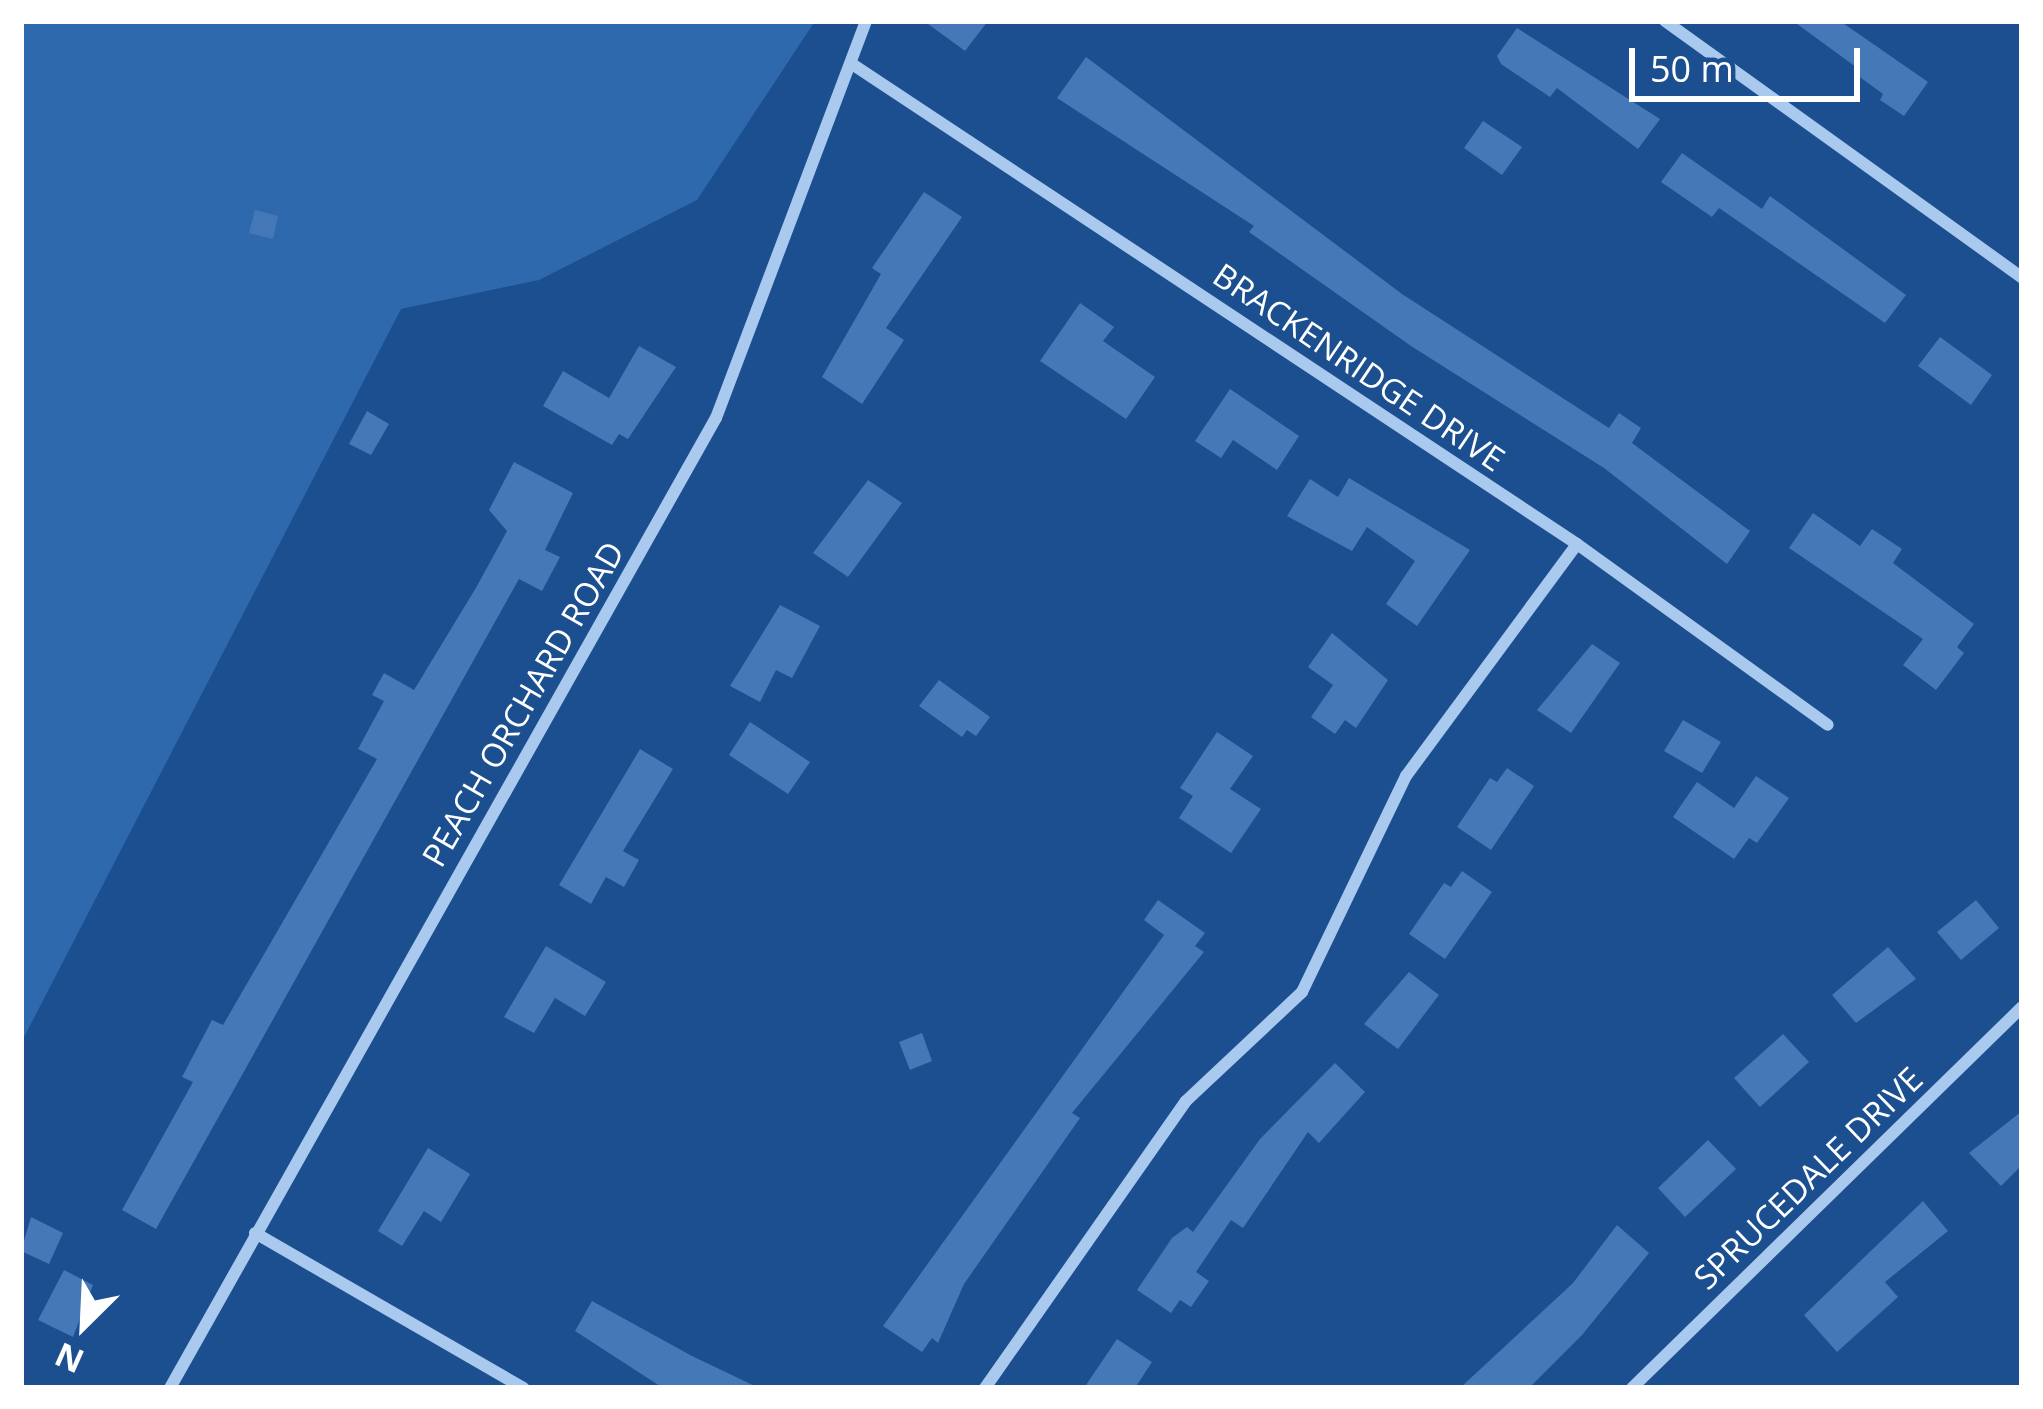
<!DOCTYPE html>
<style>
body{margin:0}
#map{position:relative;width:2043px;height:1409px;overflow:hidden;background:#1b4f8f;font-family:"Open Sans",sans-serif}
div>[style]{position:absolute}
.green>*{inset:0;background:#2e69ad}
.building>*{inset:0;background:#4478b7}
.minor>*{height:12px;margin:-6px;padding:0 6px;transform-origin:6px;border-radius:6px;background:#a9c9ee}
span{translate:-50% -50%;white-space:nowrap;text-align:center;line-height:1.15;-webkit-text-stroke:9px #1b4f8f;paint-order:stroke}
.street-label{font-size:33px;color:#fff}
.frame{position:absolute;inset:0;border:24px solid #fff;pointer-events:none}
.north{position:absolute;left:24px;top:1265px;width:120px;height:120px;-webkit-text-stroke:9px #1b4f8f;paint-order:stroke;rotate:204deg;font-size:33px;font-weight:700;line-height:48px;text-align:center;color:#fff}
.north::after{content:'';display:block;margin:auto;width:42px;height:54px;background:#fff;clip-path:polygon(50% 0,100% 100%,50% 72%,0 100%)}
.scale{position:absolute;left:1629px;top:48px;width:231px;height:54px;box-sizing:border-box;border:6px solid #fff;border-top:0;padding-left:15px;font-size:36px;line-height:42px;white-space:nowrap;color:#fff;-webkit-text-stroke:9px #1b4f8f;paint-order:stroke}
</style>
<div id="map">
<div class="green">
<div style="clip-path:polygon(21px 21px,815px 21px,697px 200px,539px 280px,401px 309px,21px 1043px)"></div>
</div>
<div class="building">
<div style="clip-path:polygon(924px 21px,988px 21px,965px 51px)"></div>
<div style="clip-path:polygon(1793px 21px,1840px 21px,1928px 82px,1904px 116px,1880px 100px,1883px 94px,1857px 75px,1860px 70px)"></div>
<div style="clip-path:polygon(1517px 28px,1660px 119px,1638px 149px,1557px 88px,1550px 97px,1501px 64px,1497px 56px)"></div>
<div style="clip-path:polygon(1086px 57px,1402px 294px,1609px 428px,1619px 413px,1641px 428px,1632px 443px,1750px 531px,1727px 564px,1604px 468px,1411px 346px,1249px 232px,1254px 226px,1057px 98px)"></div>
<div style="clip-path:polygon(1483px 121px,1522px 147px,1502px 175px,1464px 148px)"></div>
<div style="clip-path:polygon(1682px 153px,1762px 209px,1770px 196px,1906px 295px,1885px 323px,1719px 208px,1712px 217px,1661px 182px)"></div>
<div style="clip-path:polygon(924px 192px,962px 217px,886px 328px,904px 340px,862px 404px,822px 377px,881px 274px,872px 268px)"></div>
<div style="clip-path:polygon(255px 210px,278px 216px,273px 239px,249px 233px)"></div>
<div style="clip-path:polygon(1080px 303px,1114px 327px,1103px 341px,1155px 377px,1126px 419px,1040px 361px)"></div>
<div style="clip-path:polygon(1940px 337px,1992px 375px,1971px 405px,1918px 366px)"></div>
<div style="clip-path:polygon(639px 346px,676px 367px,628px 439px,619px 434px,612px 445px,543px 406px,563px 371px,609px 398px)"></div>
<div style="clip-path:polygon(1230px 389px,1299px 436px,1277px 470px,1233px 440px,1221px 458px,1195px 441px)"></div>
<div style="clip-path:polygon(367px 411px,389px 424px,371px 455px,349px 444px)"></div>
<div style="clip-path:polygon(514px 462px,573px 493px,545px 550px,560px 557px,542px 591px,519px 579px,156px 1229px,122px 1210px,193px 1082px,182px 1077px,212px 1020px,223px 1025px,377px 759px,358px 749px,384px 701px,372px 695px,384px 673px,414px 690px,477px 586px,507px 531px,489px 510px)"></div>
<div style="clip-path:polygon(1349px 478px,1470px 550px,1417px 626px,1386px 604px,1415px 561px,1367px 527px,1352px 551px,1287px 516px,1310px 479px,1338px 497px)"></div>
<div style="clip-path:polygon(868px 480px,902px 503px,848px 577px,813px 553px)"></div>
<div style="clip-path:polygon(1813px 513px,1860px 546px,1872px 529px,1902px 549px,1893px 563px,1974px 624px,1957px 647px,1964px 653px,1936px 690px,1903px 665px,1923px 639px,1789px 548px)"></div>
<div style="clip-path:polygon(780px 605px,820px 626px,792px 678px,776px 670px,760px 702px,730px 686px)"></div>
<div style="clip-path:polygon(1332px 633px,1388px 680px,1356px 728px,1345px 720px,1335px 734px,1311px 717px,1333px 685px,1308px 667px)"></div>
<div style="clip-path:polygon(1592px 644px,1620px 663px,1571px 733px,1537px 710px)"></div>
<div style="clip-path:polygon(939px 680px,990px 717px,976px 736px,967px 730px,962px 737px,919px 706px)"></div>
<div style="clip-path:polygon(1683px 720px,1721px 742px,1702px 773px,1664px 751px)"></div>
<div style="clip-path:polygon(750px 722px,810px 762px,788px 794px,729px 755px)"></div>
<div style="clip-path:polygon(1217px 732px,1253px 756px,1230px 789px,1261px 809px,1231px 853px,1179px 818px,1193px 796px,1180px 788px)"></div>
<div style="clip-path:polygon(640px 749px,673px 769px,623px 851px,639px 860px,624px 887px,606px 877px,591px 904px,559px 885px)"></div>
<div style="clip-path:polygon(1507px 768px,1534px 786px,1491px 850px,1457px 827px,1490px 778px,1497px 782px)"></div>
<div style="clip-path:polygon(1756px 776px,1789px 798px,1757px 843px,1749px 838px,1734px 859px,1673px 817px,1697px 782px,1734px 808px)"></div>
<div style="clip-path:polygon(1462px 871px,1492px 892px,1445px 959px,1409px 934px,1444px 883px,1451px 887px)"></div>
<div style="clip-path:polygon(1158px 900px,1205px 933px,1195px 946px,1204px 952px,1072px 1113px,1080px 1118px,964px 1284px,938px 1343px,932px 1338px,922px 1352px,883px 1326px,1164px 935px,1144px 920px)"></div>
<div style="clip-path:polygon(1976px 900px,1999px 928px,1961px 960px,1937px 932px)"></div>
<div style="clip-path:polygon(546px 946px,606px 982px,585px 1016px,555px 998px,534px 1033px,504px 1017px)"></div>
<div style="clip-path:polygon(1888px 947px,1916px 979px,1856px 1023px,1832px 995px)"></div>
<div style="clip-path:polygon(1409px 972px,1439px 995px,1398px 1049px,1364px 1024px)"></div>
<div style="clip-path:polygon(922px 1033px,932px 1061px,910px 1070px,899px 1042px)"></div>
<div style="clip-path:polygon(1783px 1034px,1809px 1062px,1760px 1107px,1734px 1078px)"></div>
<div style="clip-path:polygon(1335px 1063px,1365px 1092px,1319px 1143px,1308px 1132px,1243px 1228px,1231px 1220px,1196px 1272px,1209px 1281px,1191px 1307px,1180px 1300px,1171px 1313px,1137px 1290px,1172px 1238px,1187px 1227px,1193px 1232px,1260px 1139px)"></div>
<div style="clip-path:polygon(2022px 1111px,2022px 1165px,2001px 1186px,1969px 1153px)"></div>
<div style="clip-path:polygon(1708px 1140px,1736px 1169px,1685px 1217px,1658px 1188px)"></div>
<div style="clip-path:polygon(428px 1148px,470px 1174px,441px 1222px,424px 1211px,402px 1246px,378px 1231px)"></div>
<div style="clip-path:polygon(1923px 1201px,1948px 1231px,1885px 1282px,1898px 1297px,1837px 1352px,1804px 1315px)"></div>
<div style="clip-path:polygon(31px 1217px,63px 1233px,49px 1264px,21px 1251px)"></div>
<div style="clip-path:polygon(1617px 1225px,1649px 1253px,1582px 1335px,1529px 1388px,1460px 1388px,1573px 1283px)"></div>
<div style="clip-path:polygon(64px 1270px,93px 1285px,73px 1337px,38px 1320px)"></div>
<div style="clip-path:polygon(592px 1301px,692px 1356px,759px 1388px,663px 1388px,575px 1331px)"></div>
<div style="clip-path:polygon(1117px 1339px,1152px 1362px,1135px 1388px,1084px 1388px)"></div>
</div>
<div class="minor">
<div style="left:1665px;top:21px;width:440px;rotate:35.7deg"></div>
<div style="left:852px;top:64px;width:869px;rotate:33.51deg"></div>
<div style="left:1577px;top:544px;width:309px;rotate:35.8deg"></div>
<div style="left:255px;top:1233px;width:310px;rotate:30deg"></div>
<div style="left:170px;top:1388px;width:1113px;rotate:-60.63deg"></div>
<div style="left:716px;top:418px;width:424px;rotate:-69.3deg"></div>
<div style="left:985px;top:1388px;width:350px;rotate:-55deg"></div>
<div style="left:1186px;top:1101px;width:159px;rotate:-43.2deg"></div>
<div style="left:1302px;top:992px;width:240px;rotate:-64.3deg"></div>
<div style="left:1406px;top:776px;width:288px;rotate:-53.6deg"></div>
<div style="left:1632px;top:1388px;width:545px;rotate:-44.33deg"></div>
</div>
<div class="street-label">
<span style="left:1359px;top:367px;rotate:34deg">BRACKENRIDGE DRIVE</span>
<span style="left:523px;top:704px;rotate:-60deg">PEACH ORCHARD ROAD</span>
<span style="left:1808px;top:1178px;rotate:-44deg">SPRUCEDALE DRIVE</span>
</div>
<div class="frame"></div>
<div class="north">N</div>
<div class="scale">50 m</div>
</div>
